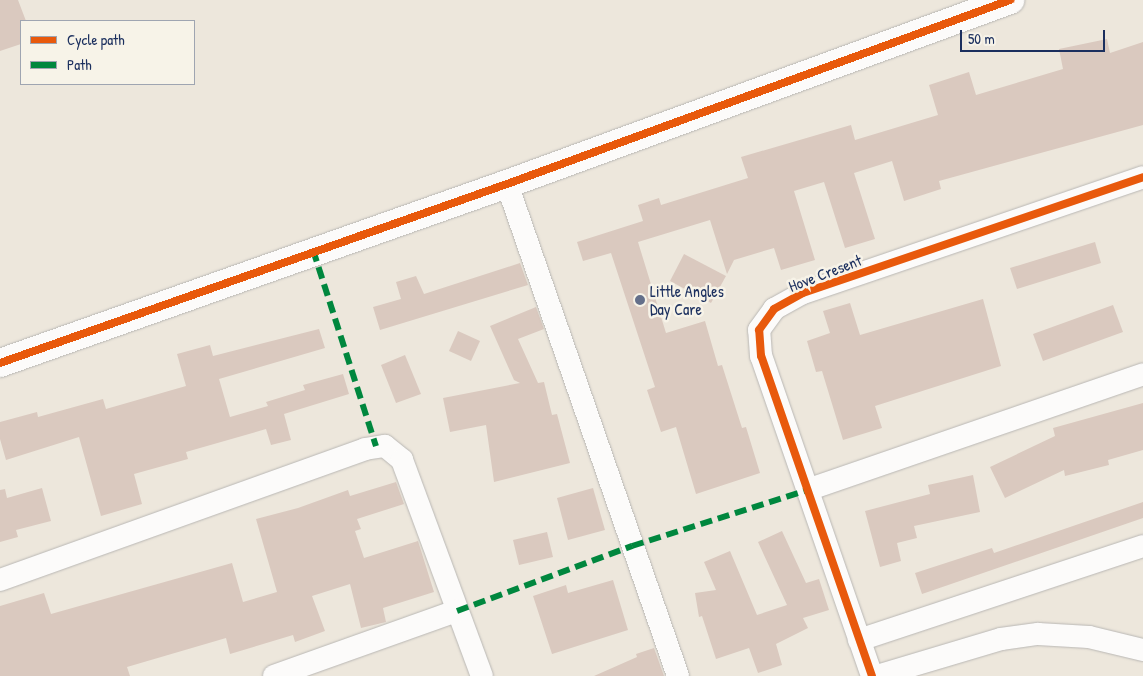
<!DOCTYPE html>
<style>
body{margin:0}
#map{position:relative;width:1143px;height:676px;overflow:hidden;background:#ede7dc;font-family:"Patrick Hand",sans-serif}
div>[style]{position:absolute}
.building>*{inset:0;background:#dac9bf}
.roads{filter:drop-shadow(0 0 1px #b9b7b4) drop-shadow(0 0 1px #b9b7b4)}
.minor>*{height:22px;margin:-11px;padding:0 11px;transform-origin:11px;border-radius:11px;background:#fcfbfa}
.tertiary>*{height:28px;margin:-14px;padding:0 14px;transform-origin:14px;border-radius:14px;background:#fcfbfa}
.quiet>*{height:6px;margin-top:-3px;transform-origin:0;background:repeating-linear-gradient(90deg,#00873e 0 12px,transparent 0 18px)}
.cycleway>*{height:8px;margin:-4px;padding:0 4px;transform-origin:4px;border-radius:4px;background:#e8590c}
.dots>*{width:14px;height:14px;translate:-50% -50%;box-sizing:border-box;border:2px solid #f7f3e8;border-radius:50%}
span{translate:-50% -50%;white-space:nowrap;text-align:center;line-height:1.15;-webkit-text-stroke:5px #f7f3e8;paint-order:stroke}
.street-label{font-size:16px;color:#1b2f5e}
.poi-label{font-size:16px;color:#1b2f5e}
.left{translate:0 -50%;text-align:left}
.legend{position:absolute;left:20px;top:20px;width:175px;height:65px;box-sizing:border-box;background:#f7f3e8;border:1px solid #9fa5b1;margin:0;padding:6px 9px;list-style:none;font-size:15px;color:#1b2f5e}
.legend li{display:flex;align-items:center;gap:10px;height:25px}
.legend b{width:25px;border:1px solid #9fa5b1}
.scale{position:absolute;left:960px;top:30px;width:145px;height:22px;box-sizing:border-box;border:2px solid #1b2f5e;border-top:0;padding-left:6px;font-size:15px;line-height:18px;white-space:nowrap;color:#1b2f5e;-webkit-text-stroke:4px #f7f3e8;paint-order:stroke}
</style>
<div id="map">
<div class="building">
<div style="clip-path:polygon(0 0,18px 0,26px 21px,21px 21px,21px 44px,0 51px)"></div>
<div style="clip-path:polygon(1107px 39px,1110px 53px,1143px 42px,1143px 125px,939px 181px,941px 189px,904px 201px,892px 161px,854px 173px,875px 239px,845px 248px,824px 182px,794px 191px,815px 260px,781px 270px,774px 248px,734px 260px,727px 274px,710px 220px,638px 242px,666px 333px,705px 321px,718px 366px,722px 365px,742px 428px,746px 427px,760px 473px,696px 494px,676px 427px,661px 432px,647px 390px,655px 387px,611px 253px,583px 261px,577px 242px,643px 221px,638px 205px,659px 198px,661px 205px,748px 178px,741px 157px,851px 125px,855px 140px,938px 115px,929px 85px,969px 72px,976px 95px,1063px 69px,1059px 49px)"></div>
<div style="clip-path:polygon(1095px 242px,1101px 263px,1017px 289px,1010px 268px)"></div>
<div style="clip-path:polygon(684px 254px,726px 276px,711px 303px,670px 281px)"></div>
<div style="clip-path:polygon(520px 263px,528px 285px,380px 330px,373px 307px,401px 299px,396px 282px,416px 276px,424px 294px)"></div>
<div style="clip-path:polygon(983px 299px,1001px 366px,875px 406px,882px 428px,843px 440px,822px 371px,816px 372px,807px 341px,830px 333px,823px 311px,850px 303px,860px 335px)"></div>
<div style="clip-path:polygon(1113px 305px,1123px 332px,1043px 361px,1033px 334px)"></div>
<div style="clip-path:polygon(536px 307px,544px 329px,518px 339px,538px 383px,544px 382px,552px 415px,557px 414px,570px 463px,494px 482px,486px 425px,450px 432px,443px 398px,520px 383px,514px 380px,490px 326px)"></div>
<div style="clip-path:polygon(319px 329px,325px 348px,219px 379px,230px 417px,268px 406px,266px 402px,305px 390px,303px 385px,343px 374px,349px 394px,284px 414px,291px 440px,271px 445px,266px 429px,186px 452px,188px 459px,134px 474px,142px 504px,101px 516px,79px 437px,6px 460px,0 439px,0 422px,37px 412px,38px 417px,103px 399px,106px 409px,186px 386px,177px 354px,210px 345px,213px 356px)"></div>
<div style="clip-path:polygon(458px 331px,480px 341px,471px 361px,449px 351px)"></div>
<div style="clip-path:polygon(405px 355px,421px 394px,396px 403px,381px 365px)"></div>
<div style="clip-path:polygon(1143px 403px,1143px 450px,1108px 460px,1109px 465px,1065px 476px,1064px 470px,1005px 498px,990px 467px,1055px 436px,1053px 428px)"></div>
<div style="clip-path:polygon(973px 475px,980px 512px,914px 526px,917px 538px,897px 543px,901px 561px,880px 567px,865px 511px,930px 494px,928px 485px)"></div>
<div style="clip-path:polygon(396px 482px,404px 504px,357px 519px,361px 529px,355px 531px,364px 558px,418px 541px,434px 592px,383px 608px,386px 622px,361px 628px,350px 584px,312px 596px,325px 631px,295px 642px,293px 635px,230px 654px,226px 638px,127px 667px,130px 676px,0 676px,0 606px,44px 593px,51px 614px,232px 563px,243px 602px,277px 592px,256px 519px,298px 508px,348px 490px,350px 496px)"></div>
<div style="clip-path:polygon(42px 488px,51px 521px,16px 530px,18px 537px,0 542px,0 490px,5px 489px,7px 498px)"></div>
<div style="clip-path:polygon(593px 488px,605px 530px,568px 540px,557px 498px)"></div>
<div style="clip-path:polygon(1143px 502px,1143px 518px,922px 594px,915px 573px,992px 548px,994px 553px)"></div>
<div style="clip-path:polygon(782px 531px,806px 583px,819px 579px,829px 610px,803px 618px,808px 628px,776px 644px,782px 665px,758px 673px,749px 648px,716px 659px,702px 616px,699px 617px,695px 593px,716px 590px,704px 562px,730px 551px,757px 615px,787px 605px,758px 542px)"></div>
<div style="clip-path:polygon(547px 532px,553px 557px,519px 565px,513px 540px)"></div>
<div style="clip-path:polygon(613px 580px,628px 630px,552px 654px,533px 596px,566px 585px,568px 593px)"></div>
<div style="clip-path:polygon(654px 648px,664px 676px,594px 676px,637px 657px,636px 654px)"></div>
</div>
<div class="roads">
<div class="minor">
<div style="left:507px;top:184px;width:521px;rotate:70.83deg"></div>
<div style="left:807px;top:490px;width:355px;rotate:-19deg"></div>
<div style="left:0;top:580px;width:388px;rotate:-19.7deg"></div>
<div style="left:365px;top:449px;width:20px;rotate:-9deg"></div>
<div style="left:385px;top:446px;width:22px;rotate:39deg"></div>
<div style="left:402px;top:460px;width:230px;rotate:69.7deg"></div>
<div style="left:859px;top:640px;width:299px;rotate:-18.3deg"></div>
<div style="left:274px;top:676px;width:194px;rotate:-19.6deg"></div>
<div style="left:872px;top:676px;width:339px;rotate:-109.1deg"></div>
<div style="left:761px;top:356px;width:26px;rotate:-94deg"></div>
<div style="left:759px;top:330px;width:26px;rotate:-54deg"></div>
<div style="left:774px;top:309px;width:33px;rotate:-29deg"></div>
<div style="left:803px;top:293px;width:359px;rotate:-18.8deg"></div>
<div style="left:877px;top:676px;width:129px;rotate:-16.6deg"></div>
<div style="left:1001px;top:639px;width:37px;rotate:-8deg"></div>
<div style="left:1038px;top:634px;width:51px;rotate:3.4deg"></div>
<div style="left:1089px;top:637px;width:56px;rotate:13.5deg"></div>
</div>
<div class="tertiary">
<div style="left:0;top:363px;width:538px;rotate:-19.45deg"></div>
<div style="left:507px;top:184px;width:536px;rotate:-20.09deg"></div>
</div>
</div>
<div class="quiet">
<div style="left:313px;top:250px;width:206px;rotate:72.2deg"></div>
<div style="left:457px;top:611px;width:187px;rotate:-20.4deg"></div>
<div style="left:632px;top:546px;width:184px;rotate:-17.7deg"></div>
</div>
<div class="cycleway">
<div style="left:0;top:363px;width:538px;rotate:-19.45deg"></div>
<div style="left:507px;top:184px;width:536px;rotate:-20.09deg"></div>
<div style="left:872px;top:676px;width:339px;rotate:-109.1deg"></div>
<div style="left:761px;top:356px;width:26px;rotate:-94deg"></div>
<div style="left:759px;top:330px;width:26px;rotate:-54deg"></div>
<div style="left:774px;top:309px;width:33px;rotate:-29deg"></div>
<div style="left:803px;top:293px;width:359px;rotate:-18.8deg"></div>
</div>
<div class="dots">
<div style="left:640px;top:300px;background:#646f8a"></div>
</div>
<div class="street-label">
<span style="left:825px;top:273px;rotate:-21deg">Hove Cresent</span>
</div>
<div class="poi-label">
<span class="left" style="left:650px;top:300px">Little Angles<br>Day Care</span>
</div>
<ul class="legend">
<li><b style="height:6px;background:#e8590c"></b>Cycle path</li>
<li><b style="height:6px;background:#00873e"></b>Path</li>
</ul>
<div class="scale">50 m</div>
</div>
